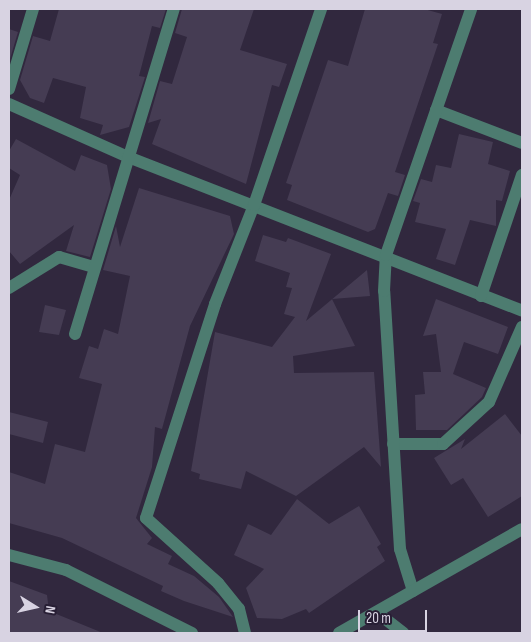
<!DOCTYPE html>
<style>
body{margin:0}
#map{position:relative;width:531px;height:642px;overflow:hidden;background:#31283e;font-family:"Sofia Sans Condensed",sans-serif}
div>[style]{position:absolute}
.building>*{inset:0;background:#453c53}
.minor>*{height:12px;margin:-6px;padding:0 6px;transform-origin:6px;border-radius:6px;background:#4d7c70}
span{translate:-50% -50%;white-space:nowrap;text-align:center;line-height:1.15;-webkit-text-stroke:5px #271e34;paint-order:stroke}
.frame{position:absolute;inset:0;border:10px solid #d8d3e2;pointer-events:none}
.north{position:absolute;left:10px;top:582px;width:50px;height:50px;-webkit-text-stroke:4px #271e34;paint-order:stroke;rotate:100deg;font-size:14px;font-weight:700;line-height:20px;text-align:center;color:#d8d3e2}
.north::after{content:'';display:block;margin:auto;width:18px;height:22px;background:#d8d3e2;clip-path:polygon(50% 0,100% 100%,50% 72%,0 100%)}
.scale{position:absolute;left:358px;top:610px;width:69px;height:22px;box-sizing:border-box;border:2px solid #d8d3e2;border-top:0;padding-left:6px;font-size:15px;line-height:18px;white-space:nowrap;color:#d8d3e2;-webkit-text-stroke:4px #271e34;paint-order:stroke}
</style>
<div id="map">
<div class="building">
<div style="clip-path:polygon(59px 9px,166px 9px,160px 28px,152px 26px,139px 76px,145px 77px,129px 127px,100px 135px,103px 125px,80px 118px,86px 87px,53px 78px,44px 103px,30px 98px,20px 80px,33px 36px,50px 41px)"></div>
<div style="clip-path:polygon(182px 9px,254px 9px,240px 50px,287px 64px,279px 87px,272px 85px,246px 184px,152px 144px,161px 119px,148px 123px,160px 81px,172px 84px,187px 37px,175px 33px)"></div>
<div style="clip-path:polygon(365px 9px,424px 9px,442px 14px,433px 43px,438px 44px,395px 172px,405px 175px,398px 196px,388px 193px,375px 229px,368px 232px,287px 200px,292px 185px,286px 183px,328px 60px,348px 66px)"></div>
<div style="clip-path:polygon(9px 29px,18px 32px,10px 59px,9px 57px)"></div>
<div style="clip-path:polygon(459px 134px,493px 142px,488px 164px,510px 171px,502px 201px,496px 200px,496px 226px,470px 220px,455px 265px,436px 259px,446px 229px,415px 222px,420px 203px,413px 201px,421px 179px,432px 182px,436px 165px,451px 168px)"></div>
<div style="clip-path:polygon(16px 139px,75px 171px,81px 155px,107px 165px,111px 189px,90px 257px,66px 251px,74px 225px,20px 264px,9px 251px,9px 200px,20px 175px,9px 168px,9px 151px)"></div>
<div style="clip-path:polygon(139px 188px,230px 216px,234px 234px,190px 326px,162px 429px,155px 427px,152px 467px,136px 518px,152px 538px,147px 544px,172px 556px,168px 564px,194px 576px,219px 597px,233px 617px,184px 601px,161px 591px,163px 586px,62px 538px,9px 523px,9px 472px,45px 484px,55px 444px,85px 452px,102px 384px,79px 378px,89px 346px,98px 349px,104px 329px,118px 334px,130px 276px,103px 270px,116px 226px,120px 247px)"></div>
<div style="clip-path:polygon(263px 235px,286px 242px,288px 238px,331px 254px,306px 321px,367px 270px,370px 296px,332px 299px,355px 346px,293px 356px,294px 373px,374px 372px,381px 467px,364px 447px,296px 496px,246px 471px,241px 489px,199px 479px,200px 474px,191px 471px,215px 332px,272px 347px,295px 317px,284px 314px,292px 288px,286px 287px,290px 273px,255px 261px)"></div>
<div style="clip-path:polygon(436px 299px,508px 327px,498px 354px,464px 342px,453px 374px,486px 388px,482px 397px,447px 430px,416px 430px,415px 395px,425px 394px,423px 372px,441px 372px,436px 334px,423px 336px)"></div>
<div style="clip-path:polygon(45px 305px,66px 310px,59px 335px,39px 332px)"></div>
<div style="clip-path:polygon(9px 412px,48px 422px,43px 443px,9px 434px)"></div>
<div style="clip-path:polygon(505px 414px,522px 436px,522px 496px,488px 517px,463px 478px,451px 485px,434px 458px,465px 439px,461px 449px)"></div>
<div style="clip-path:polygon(297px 499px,329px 524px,359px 506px,381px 544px,377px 547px,385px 561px,309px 613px,306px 609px,282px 619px,257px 618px,246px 588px,264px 569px,234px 555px,248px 524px,271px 535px)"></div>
<div style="clip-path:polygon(9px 581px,47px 595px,49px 611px,103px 633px,9px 633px)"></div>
</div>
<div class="minor">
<div style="left:9px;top:89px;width:84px;rotate:-73.3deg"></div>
<div style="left:9px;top:104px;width:130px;rotate:24deg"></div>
<div style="left:128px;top:157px;width:423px;rotate:21.3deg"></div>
<div style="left:436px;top:110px;width:92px;rotate:21deg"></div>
<div style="left:9px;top:288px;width:59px;rotate:-31.8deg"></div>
<div style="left:59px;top:257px;width:36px;rotate:16deg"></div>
<div style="left:481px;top:296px;width:128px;rotate:-71.3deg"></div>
<div style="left:75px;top:334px;width:340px;rotate:-73.1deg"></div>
<div style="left:393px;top:444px;width:50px"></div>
<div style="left:443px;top:444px;width:62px;rotate:-42.4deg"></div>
<div style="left:489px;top:402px;width:82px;rotate:-66.3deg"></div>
<div style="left:9px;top:555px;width:59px;rotate:14.7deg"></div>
<div style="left:66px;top:570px;width:141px;rotate:26.6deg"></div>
<div style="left:413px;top:591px;width:44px;rotate:-107.2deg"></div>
<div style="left:400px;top:549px;width:258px;rotate:-93.5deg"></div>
<div style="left:384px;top:291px;width:36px;rotate:-87deg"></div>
<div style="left:386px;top:255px;width:260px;rotate:-70.9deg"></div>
<div style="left:379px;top:614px;width:31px;rotate:38deg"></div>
<div style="left:245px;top:633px;width:25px;rotate:-104deg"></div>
<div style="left:239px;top:609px;width:33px;rotate:-129deg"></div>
<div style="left:218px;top:583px;width:97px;rotate:-137.9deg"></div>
<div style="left:146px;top:518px;width:225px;rotate:-72.1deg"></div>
<div style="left:215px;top:304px;width:106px;rotate:-68.5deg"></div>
<div style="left:254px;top:205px;width:207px;rotate:-71.1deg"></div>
<div style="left:339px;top:633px;width:210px;rotate:-29.6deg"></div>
</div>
<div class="frame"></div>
<div class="north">N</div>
<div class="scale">20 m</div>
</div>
